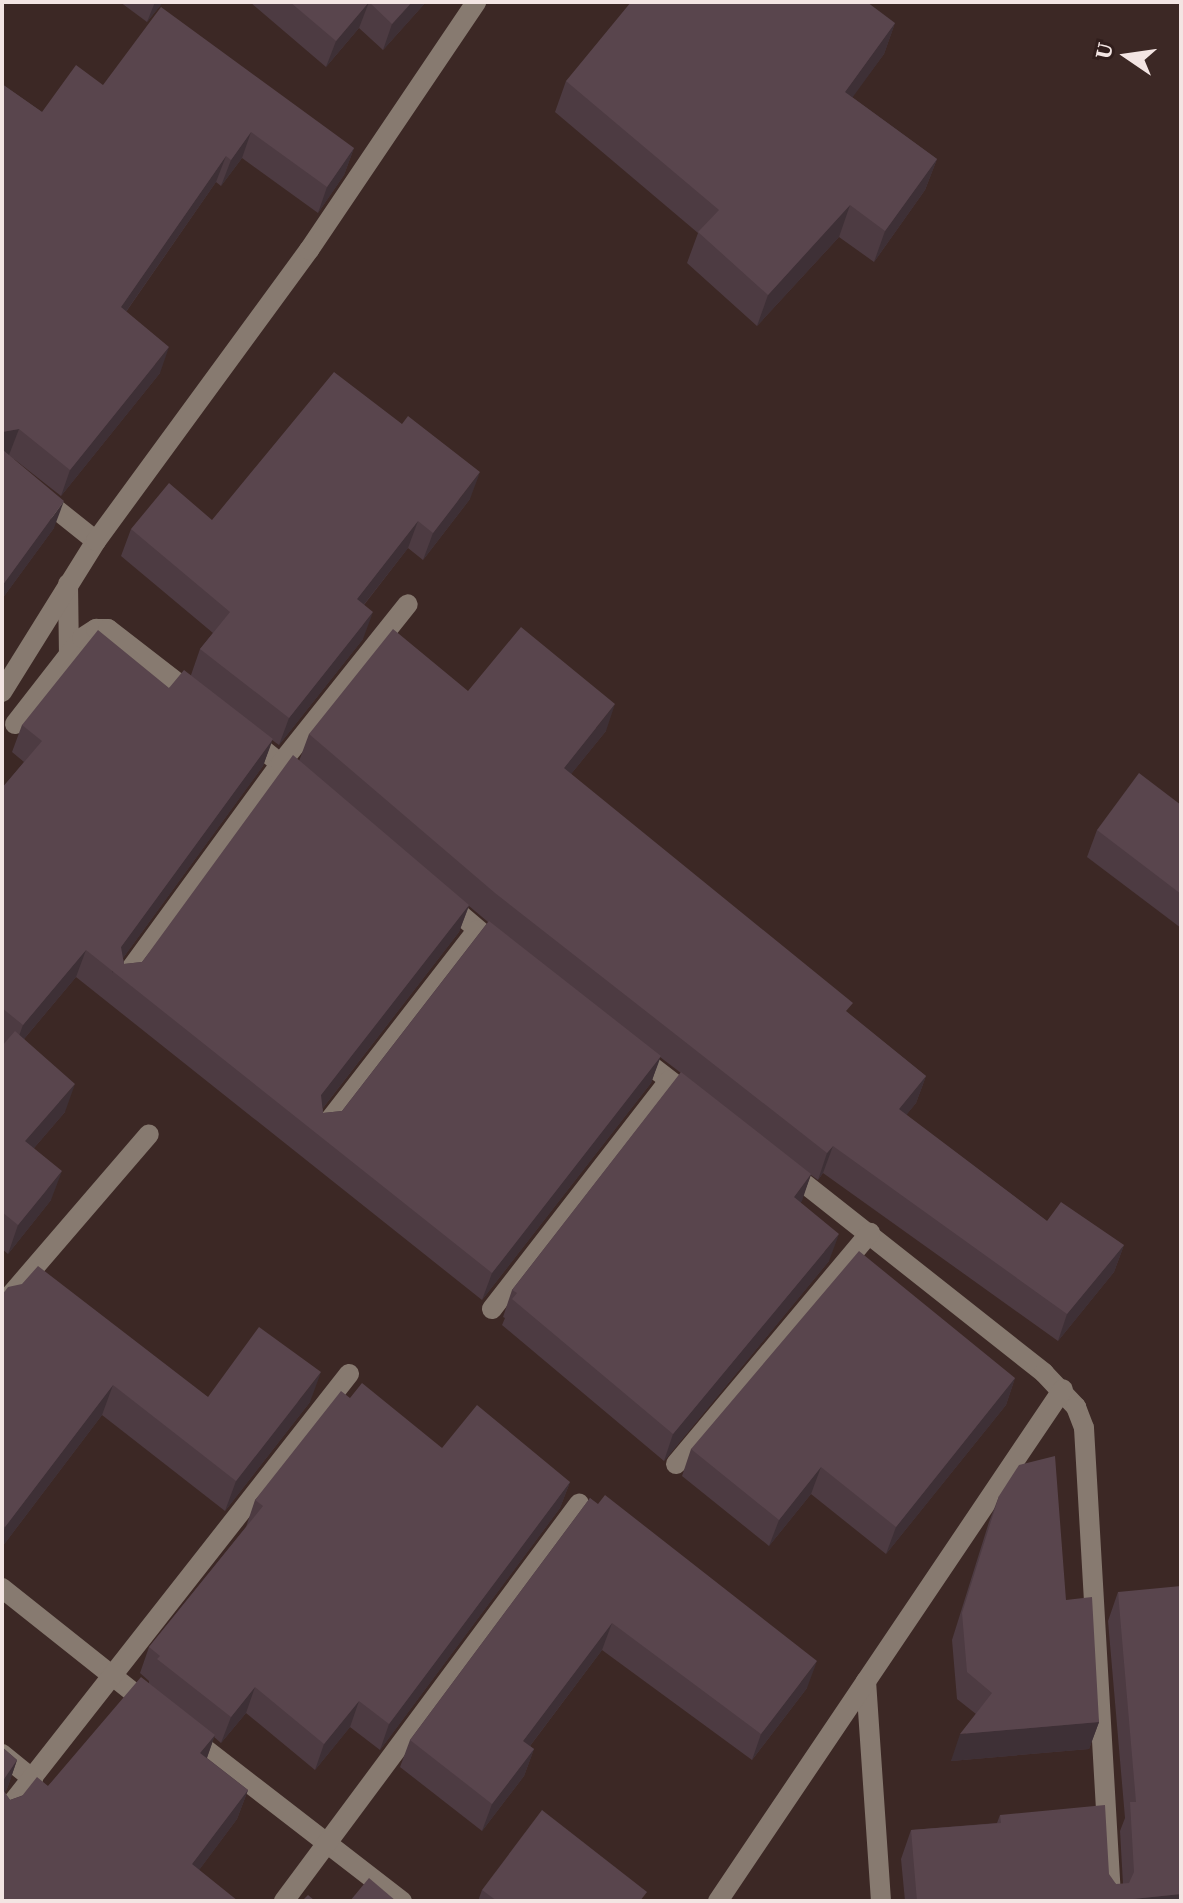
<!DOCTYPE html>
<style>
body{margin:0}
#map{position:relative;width:1183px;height:1903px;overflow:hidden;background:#3c2825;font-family:"Source Serif 4",serif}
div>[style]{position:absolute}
.minor>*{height:20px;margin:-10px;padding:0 10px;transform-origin:10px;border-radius:10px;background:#877a70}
.wall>*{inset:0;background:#4d3b42}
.shaded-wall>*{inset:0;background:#3e3036}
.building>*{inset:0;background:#59454d}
span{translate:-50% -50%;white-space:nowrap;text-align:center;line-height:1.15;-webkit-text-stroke:7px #311e1c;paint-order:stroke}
.frame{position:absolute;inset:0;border:4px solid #f3e5e3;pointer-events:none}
.north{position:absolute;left:1087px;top:16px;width:80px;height:80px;-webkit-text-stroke:6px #311e1c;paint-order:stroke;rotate:283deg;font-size:22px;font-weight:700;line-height:32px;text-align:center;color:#f3e5e3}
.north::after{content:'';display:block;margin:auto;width:28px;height:36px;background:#f3e5e3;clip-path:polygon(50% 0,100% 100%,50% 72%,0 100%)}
</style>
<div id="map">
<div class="minor">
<div style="left:2px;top:466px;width:120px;rotate:38.6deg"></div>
<div style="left:68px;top:584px;width:72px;rotate:89.2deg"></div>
<div style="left:2px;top:692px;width:178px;rotate:-58.1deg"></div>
<div style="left:96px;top:541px;width:361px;rotate:-53.8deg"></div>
<div style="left:309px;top:250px;width:299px;rotate:-56deg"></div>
<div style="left:15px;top:724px;width:109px;rotate:-52.1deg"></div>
<div style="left:82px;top:638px;width:17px;rotate:-33deg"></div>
<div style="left:96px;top:629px;width:12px"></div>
<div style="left:108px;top:629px;width:111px;rotate:37.7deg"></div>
<div style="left:246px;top:736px;width:77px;rotate:38.7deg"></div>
<div style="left:443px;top:900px;width:76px;rotate:40.2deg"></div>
<div style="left:122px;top:981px;width:270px;rotate:-53.9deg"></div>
<div style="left:281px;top:763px;width:203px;rotate:-51.4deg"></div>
<div style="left:637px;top:1055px;width:72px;rotate:37.7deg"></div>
<div style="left:322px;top:1130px;width:253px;rotate:-52.2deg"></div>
<div style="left:786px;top:1169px;width:329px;rotate:38.3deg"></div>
<div style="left:1044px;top:1373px;width:47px;rotate:46.7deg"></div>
<div style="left:1076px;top:1407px;width:22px;rotate:69deg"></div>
<div style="left:1084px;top:1428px;width:474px;rotate:86.7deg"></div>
<div style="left:2px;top:1305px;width:225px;rotate:-49.3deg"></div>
<div style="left:492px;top:1309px;width:289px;rotate:-52.2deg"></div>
<div style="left:676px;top:1464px;width:302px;rotate:-50deg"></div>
<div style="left:2px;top:1588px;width:188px;rotate:38.5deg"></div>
<div style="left:866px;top:1681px;width:221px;rotate:86.1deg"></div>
<div style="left:187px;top:1735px;width:272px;rotate:37.7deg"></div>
<div style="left:2px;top:1754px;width:40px;rotate:39deg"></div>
<div style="left:2px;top:1816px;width:562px;rotate:-51.87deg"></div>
<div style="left:284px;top:1901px;width:495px;rotate:-53.4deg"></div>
<div style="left:718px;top:1901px;width:617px;rotate:-56.03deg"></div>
</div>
<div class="wall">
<div style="clip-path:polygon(120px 2px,163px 2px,147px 22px)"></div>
<div style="clip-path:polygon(250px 2px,426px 2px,383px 50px,359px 28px,326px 67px)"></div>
<div style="clip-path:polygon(895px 23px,884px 54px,852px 97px,937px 159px,925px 190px,874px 262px,839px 237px,757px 326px,687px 263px,698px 233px,555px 112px,566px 81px)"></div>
<div style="clip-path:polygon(2px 84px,42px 112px,103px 85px,354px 148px,344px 175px,318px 213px,242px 158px,221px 186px,216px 182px,126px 312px,160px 373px,61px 496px,14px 459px,54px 528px,2px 599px)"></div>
<div style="clip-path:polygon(evenodd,470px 499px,423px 560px,408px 548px,364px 605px,363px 639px,279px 745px,272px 740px,263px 766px,123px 958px,124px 964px,142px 962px,299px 761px,309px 734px,468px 691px,606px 731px,571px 774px,849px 1014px,926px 1076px,916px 1103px,906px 1115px,1047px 1221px,1124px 1245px,1114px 1272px,1058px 1341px,823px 1173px,818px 1180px,811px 1175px,800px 1203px,829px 1261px,664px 1461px,502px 1325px,505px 1318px,503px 1317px,512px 1290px,681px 1073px,660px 1057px,651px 1083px,482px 1300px,76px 977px,24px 1039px,65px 1112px,34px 1148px,51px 1200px,8px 1254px,2px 1249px,2px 1046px,4px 1044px,2px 1043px,2px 788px,24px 762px,12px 752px,22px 725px,169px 688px,191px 675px,200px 649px,213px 633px,121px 556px,131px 529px,212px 520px,470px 499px,469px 906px,488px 922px,342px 1111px,323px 1113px,323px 1108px,459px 932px,469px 906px)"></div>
<div style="clip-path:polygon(1181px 805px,1181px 928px,1087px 857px,1097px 830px)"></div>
<div style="clip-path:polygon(2px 1295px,208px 1397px,310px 1402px,225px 1511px,102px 1415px,2px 1547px)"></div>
<div style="clip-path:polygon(1015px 1378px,1006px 1405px,886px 1554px,811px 1494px,769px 1546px,682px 1476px,691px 1449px)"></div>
<div style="clip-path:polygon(350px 1398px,442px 1448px,570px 1482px,560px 1508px,380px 1750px,350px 1727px,315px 1770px,246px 1713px,221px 1743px,214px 1737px,207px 1758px,248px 1790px,237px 1819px,199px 1870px,2px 1901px,2px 1747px,17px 1760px,7px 1789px,4px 1792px,10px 1800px,48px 1786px,149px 1683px,149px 1681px,140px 1673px,149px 1647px,246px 1527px,255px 1500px)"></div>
<div style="clip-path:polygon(999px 1496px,1066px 1600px,1099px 1722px,1089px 1749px,951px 1761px,976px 1714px,957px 1699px,952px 1640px,989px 1522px)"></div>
<div style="clip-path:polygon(590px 1498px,807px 1688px,752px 1760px,602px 1650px,530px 1746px,534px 1749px,524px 1776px,482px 1831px,400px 1767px,410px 1740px)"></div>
<div style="clip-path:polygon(1118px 1592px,1181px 1901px,905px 1901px,901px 1859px,911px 1830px,997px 1823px,1000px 1815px,1116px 1884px,1123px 1884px,1120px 1831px,1125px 1818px,1108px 1621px)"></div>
<div style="clip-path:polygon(482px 1890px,644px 1901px,478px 1901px)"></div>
</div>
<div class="shaded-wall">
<div style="clip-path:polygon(155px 2px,163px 2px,147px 22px)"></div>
<div style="clip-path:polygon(369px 2px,359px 28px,326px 67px,336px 41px)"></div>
<div style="clip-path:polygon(412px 2px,426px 2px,383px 50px,392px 24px)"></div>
<div style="clip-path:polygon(895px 23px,884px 54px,834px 123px,845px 92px)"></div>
<div style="clip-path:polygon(251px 132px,242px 158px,221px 186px,231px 160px)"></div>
<div style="clip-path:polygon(354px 148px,344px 175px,318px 213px,327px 187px)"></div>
<div style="clip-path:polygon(226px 156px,216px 182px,111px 333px,121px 307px)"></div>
<div style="clip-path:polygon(937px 159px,925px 190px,874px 262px,885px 231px)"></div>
<div style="clip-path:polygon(850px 205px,839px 237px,757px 326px,768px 295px)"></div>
<div style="clip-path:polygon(169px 347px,160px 373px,61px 496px,70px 470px)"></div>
<div style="clip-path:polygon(19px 429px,9px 455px,2px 457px,2px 432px)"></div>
<div style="clip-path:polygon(480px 472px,470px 499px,423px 560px,433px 533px)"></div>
<div style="clip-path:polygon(64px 501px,54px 528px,2px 599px,2px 586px)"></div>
<div style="clip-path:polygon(418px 521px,408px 548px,347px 626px,357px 599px)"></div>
<div style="clip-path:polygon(373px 612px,363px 639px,279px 745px,289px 718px)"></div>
<div style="clip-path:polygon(615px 704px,606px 731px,554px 795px,564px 768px)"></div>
<div style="clip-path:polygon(273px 739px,263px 766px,112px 973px,121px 947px)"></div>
<div style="clip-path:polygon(469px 905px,459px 932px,312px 1122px,321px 1095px)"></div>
<div style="clip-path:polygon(86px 950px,76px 977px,13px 1052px,23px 1025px)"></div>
<div style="clip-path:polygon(661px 1056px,651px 1083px,482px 1300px,492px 1273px)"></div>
<div style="clip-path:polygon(926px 1076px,916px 1103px,889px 1136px,899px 1109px)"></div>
<div style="clip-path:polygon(75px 1084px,65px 1112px,15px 1170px,25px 1141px)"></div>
<div style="clip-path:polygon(833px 1146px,823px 1173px,818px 1180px,827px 1153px)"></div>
<div style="clip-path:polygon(62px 1171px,51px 1200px,8px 1254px,18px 1225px)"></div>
<div style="clip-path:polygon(811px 1174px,802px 1201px,784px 1224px,794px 1197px)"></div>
<div style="clip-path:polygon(839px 1234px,829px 1261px,664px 1461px,673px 1434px)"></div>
<div style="clip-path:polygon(1124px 1245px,1114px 1272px,1058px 1341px,1067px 1314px)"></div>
<div style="clip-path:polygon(321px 1372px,310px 1402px,225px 1511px,236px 1481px)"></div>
<div style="clip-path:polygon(1015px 1378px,1006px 1405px,886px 1554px,896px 1527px)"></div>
<div style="clip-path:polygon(113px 1385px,102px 1415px,2px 1547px,2px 1536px,5px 1527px)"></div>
<div style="clip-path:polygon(821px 1467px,811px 1494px,769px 1546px,779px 1520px)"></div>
<div style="clip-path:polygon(570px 1482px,560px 1508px,380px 1750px,389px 1724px)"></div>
<div style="clip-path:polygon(612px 1623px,602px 1650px,514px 1767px,523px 1741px)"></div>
<div style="clip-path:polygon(817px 1661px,807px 1688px,752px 1760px,761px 1734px)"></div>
<div style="clip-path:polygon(255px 1687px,246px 1713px,221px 1743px,231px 1717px)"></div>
<div style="clip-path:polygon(359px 1701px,350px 1727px,315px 1770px,324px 1744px)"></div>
<div style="clip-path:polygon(1099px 1722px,1089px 1749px,951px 1761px,960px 1734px)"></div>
<div style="clip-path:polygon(215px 1735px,205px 1763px,200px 1753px)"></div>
<div style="clip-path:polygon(534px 1749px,524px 1776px,482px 1831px,492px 1804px)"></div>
<div style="clip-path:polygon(17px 1760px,7px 1789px,2px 1796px,2px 1782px)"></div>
<div style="clip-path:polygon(248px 1790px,237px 1819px,182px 1893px,192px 1864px)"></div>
<div style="clip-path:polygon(1181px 1894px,1181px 1901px,1114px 1901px)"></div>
</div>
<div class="building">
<div style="clip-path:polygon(290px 2px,369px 2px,336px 41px)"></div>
<div style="clip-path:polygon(369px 2px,412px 2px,392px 24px)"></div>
<div style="clip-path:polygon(631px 2px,867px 2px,895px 23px,845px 92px,937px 159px,885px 231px,850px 205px,768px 295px,698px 232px,719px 210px,566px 81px)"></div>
<div style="clip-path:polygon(161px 7px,354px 148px,327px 187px,251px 132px,231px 160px,226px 156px,121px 307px,169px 347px,70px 470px,19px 429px,2px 432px,2px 84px,42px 112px,76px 65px,103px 85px)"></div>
<div style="clip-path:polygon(334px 372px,402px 424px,408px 416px,480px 472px,433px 533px,418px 521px,357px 599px,373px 612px,289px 718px,200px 649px,230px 612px,131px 529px,169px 483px,212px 520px)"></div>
<div style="clip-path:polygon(2px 442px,3px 450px,64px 501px,2px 586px)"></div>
<div style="clip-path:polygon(521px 627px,615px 704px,564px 768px,853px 1003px,846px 1011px,926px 1076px,899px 1109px,1047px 1221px,1061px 1202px,1124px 1245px,1067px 1314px,833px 1146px,827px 1153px,495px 893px,309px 734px,393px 629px,468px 691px)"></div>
<div style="clip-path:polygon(98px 630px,169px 688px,184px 670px,273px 739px,121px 947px,124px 964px,142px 962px,293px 755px,469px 905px,321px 1095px,323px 1113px,342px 1111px,489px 921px,661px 1056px,492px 1273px,86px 950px,23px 1025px,2px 1008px,2px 788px,42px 741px,22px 725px)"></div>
<div style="clip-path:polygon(1139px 773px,1181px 805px,1181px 894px,1097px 830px)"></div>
<div style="clip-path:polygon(15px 1031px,75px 1084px,25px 1141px,62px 1171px,18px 1225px,2px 1212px,2px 1046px)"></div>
<div style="clip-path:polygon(681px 1072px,811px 1174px,794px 1197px,839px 1234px,673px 1434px,512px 1299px,517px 1293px,512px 1290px)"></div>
<div style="clip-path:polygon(859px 1251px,1015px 1378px,896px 1527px,821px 1467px,779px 1520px,691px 1449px)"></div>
<div style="clip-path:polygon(38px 1266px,208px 1397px,259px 1327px,321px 1372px,236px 1481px,113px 1385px,5px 1527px,2px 1525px,2px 1295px,8px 1287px,22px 1284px)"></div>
<div style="clip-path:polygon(362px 1383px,442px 1448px,477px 1405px,570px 1482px,389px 1724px,359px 1701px,324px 1744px,255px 1687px,231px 1717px,157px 1659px,160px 1656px,149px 1647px,263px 1506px,255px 1500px,341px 1391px,350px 1398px)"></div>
<div style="clip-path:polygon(1055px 1456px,1066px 1600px,1092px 1597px,1099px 1722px,960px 1734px,992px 1693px,967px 1672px,962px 1613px,999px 1496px,1019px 1465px)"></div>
<div style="clip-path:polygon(605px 1495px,817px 1661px,761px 1734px,612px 1623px,523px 1741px,534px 1749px,492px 1804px,410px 1740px,590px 1498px,598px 1504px)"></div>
<div style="clip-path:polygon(1181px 1586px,1181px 1894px,1114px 1901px,917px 1901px,911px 1830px,1001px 1823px,1000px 1815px,1105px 1805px,1109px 1874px,1116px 1884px,1129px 1883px,1134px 1872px,1130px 1802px,1136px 1802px,1118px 1592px)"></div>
<div style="clip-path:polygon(141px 1677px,215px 1735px,200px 1753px,248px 1790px,192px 1864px,238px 1901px,2px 1901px,2px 1788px,10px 1800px,22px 1796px,37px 1777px,48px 1786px)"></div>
<div style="clip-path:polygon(2px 1747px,17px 1760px,2px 1782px)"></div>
<div style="clip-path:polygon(542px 1810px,647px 1892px,640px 1901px,497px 1901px,482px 1890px)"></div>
<div style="clip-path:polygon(369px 1878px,396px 1901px,350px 1901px)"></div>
<div style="clip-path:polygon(308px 1895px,315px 1901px,302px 1901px)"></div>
</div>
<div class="frame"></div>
<div class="north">U</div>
</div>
